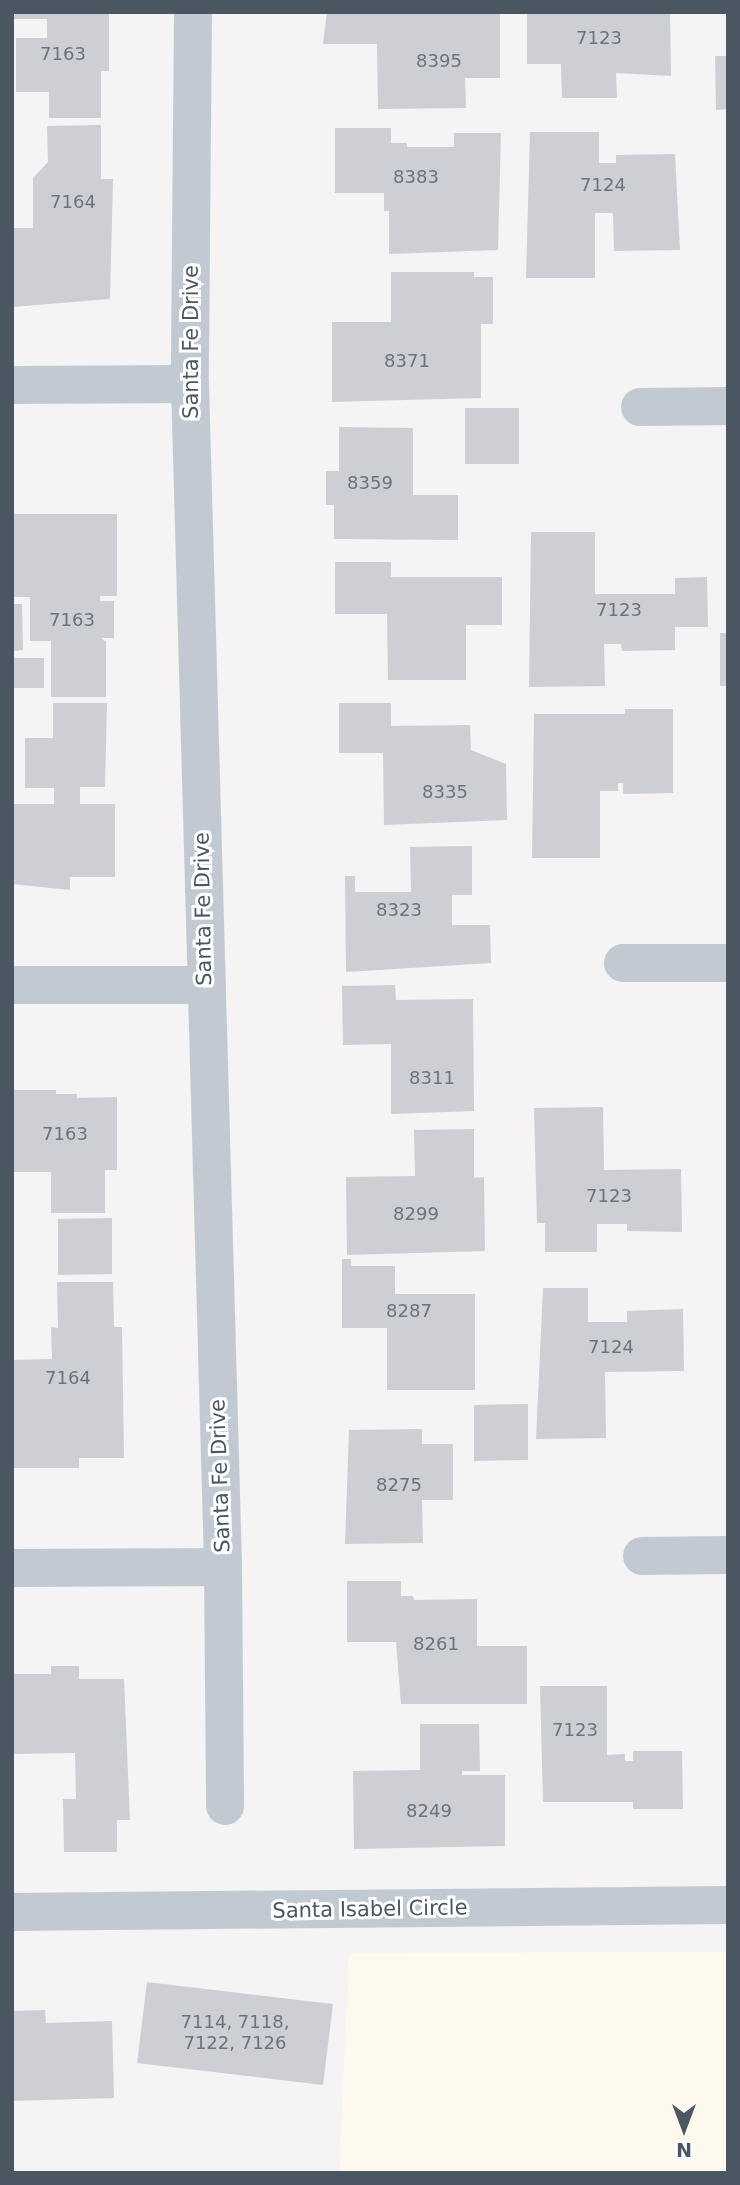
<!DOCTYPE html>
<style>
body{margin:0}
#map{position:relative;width:740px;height:2185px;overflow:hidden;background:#f5f3f3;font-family:"DejaVu Sans",sans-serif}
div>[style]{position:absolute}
.commercial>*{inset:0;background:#fdf9ef}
.building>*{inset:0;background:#cdcfd5}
.street>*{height:38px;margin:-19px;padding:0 19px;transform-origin:19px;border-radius:19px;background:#c1cad2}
span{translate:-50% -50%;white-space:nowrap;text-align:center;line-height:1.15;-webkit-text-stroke:6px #fff;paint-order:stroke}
.number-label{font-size:18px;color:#6b747e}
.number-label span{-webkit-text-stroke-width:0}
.street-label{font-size:21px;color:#4a5661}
.frame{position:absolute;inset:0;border:14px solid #4a5661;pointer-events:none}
.north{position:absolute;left:649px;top:2094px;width:70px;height:70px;-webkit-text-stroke:5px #fff;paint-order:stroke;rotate:180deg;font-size:19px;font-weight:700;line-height:28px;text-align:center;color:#4a5661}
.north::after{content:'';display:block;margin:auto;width:24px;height:32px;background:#4a5661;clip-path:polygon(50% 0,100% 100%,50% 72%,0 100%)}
</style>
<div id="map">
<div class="commercial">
<div style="clip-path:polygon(728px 1952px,728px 2173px,339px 2173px,349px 1953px)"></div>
</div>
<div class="building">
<div style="clip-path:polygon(12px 12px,109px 12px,109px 71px,101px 71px,101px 118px,49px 118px,49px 92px,16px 92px,16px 38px,47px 38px,47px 19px,12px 19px)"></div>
<div style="clip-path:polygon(327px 12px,500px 14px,500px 78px,465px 78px,466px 108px,378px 109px,377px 44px,323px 44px)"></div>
<div style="clip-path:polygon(527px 12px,670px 12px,671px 76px,616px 73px,617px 98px,562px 98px,561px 64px,527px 64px)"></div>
<div style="clip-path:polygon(715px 56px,728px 56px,728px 109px,716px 110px)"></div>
<div style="clip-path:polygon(101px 125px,101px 179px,113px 179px,110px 299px,12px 307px,12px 228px,33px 228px,33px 178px,48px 162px,47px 126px)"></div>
<div style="clip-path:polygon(335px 128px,391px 128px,391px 143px,407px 143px,407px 147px,454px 147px,454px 133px,501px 133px,498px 250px,389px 254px,389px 211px,384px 211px,384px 193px,335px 193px)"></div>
<div style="clip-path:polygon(530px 132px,599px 132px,599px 163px,616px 163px,616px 155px,675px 154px,680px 250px,614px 251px,613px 213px,595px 213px,595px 278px,526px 278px)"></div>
<div style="clip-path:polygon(391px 272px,474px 272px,474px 277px,493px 277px,493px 324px,481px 324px,481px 398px,332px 402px,332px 322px,391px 322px)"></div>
<div style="clip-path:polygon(465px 408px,519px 408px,519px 464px,465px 464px)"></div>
<div style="clip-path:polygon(339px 427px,413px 428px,413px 495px,458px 495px,458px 540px,334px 539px,334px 505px,326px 505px,326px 471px,339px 471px)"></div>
<div style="clip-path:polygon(12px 514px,117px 514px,117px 596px,100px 596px,100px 601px,114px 601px,114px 638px,101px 638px,106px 642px,106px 697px,51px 697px,51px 641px,30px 641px,30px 597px,12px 597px)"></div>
<div style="clip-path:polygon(531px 532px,595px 532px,595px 594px,675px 594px,675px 578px,707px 577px,708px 627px,675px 627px,675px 650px,622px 651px,621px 644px,604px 644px,605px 686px,529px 687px)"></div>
<div style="clip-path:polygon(335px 562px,391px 562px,391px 577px,502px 577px,502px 625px,466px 625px,466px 680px,388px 680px,387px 614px,335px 614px)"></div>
<div style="clip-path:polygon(12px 604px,22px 604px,23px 650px,12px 651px)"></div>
<div style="clip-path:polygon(720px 633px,728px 633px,728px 686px,720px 686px)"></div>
<div style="clip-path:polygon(12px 658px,44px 658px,44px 688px,12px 688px)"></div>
<div style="clip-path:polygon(53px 703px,107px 703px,105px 787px,80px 787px,80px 804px,115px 804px,115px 877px,70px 877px,70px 890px,12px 884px,12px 804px,54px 804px,54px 788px,25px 788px,25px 738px,53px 738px)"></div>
<div style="clip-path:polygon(339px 703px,391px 703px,391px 726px,470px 725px,471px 750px,506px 764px,507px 820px,384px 825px,383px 753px,339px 753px)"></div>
<div style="clip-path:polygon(625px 709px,673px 709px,673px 793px,623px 794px,623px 783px,618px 783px,618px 791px,600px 791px,600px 858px,532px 858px,534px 714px,625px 714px)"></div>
<div style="clip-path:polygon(472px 846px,472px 895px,452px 895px,452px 925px,490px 925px,491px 963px,346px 972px,345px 876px,355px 876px,355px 892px,411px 892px,410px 847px)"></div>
<div style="clip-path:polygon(395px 985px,396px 1000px,473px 999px,474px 1111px,391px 1114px,391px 1044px,343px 1045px,342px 986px)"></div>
<div style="clip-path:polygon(12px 1090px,56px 1090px,56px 1094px,77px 1094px,77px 1098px,117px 1097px,117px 1170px,105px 1170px,105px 1213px,51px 1213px,51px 1172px,12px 1172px)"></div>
<div style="clip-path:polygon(603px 1107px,604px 1170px,681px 1169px,682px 1232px,627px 1231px,627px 1224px,597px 1224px,597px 1252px,545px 1252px,545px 1223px,537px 1223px,534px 1108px)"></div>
<div style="clip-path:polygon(474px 1129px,474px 1178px,484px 1177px,485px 1251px,347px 1255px,346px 1177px,415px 1176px,414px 1130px)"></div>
<div style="clip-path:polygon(112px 1218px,112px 1274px,58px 1275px,58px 1219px)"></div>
<div style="clip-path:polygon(342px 1259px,351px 1259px,351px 1266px,395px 1266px,395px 1294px,475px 1294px,475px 1390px,387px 1390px,387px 1328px,342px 1328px)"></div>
<div style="clip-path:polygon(57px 1282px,113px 1282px,114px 1327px,122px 1327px,124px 1458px,79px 1458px,79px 1468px,12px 1468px,12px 1360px,52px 1359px,51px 1327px,58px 1328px)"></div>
<div style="clip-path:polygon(543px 1288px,588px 1288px,588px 1322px,627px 1322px,627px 1311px,683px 1309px,684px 1371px,605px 1372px,606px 1438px,536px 1439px)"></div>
<div style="clip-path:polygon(528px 1404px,528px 1460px,474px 1461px,474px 1405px)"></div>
<div style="clip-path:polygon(422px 1429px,422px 1444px,453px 1444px,453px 1500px,422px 1500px,423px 1543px,345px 1544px,349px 1430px)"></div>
<div style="clip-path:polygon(347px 1581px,401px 1581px,401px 1596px,413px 1596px,414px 1600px,477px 1599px,477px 1646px,527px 1646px,527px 1704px,401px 1704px,396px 1642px,347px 1642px)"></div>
<div style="clip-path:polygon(51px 1666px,79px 1666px,79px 1679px,124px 1679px,130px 1820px,117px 1820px,117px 1852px,64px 1852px,63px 1799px,76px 1799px,75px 1753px,14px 1754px,13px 1674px,51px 1674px)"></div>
<div style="clip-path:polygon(540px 1686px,607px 1686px,607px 1755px,625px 1754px,625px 1761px,633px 1761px,633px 1751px,682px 1751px,683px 1809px,633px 1809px,633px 1802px,543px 1802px)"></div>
<div style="clip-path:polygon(420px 1724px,479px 1724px,480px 1771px,462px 1771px,462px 1775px,505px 1775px,505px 1846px,354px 1849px,353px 1771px,420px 1770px)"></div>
<div style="clip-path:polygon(147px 1982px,333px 2004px,323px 2085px,137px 2063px)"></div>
<div style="clip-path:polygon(45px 2010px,46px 2023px,112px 2021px,114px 2098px,12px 2101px,12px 2011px)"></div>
</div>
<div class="street">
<div style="left:193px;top:12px;width:372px;rotate:90.5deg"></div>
<div style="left:190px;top:384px;width:1183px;rotate:88.4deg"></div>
<div style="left:223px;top:1567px;width:239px;rotate:89.5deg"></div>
<div style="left:12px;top:385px;width:178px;rotate:-0.3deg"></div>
<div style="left:640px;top:407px;width:88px;rotate:-0.7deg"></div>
<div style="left:623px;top:963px;width:105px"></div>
<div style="left:12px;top:985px;width:193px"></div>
<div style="left:642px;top:1556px;width:86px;rotate:-0.7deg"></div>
<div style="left:12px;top:1568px;width:211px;rotate:-0.3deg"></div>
<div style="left:12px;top:1912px;width:716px;rotate:-0.56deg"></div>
</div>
<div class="number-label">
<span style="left:599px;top:38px">7123</span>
<span style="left:63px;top:54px">7163</span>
<span style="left:439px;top:61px">8395</span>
<span style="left:416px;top:177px">8383</span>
<span style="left:603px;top:185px">7124</span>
<span style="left:73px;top:202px">7164</span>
<span style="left:407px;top:361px">8371</span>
<span style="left:370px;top:483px">8359</span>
<span style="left:619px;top:610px">7123</span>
<span style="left:72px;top:620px">7163</span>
<span style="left:445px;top:792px">8335</span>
<span style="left:399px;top:910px">8323</span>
<span style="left:432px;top:1078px">8311</span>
<span style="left:65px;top:1134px">7163</span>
<span style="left:609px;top:1196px">7123</span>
<span style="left:416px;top:1214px">8299</span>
<span style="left:409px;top:1311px">8287</span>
<span style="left:611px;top:1347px">7124</span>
<span style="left:68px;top:1378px">7164</span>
<span style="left:399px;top:1485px">8275</span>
<span style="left:436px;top:1644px">8261</span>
<span style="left:575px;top:1730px">7123</span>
<span style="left:429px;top:1811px">8249</span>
<span style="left:235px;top:2033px">7114, 7118,<br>7122, 7126</span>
</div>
<div class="street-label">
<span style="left:191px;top:342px;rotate:-90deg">Santa Fe Drive</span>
<span style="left:203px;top:909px;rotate:-91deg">Santa Fe Drive</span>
<span style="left:220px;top:1476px;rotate:-92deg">Santa Fe Drive</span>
<span style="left:370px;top:1909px;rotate:-1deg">Santa Isabel Circle</span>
</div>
<div class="frame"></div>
<div class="north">N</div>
</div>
